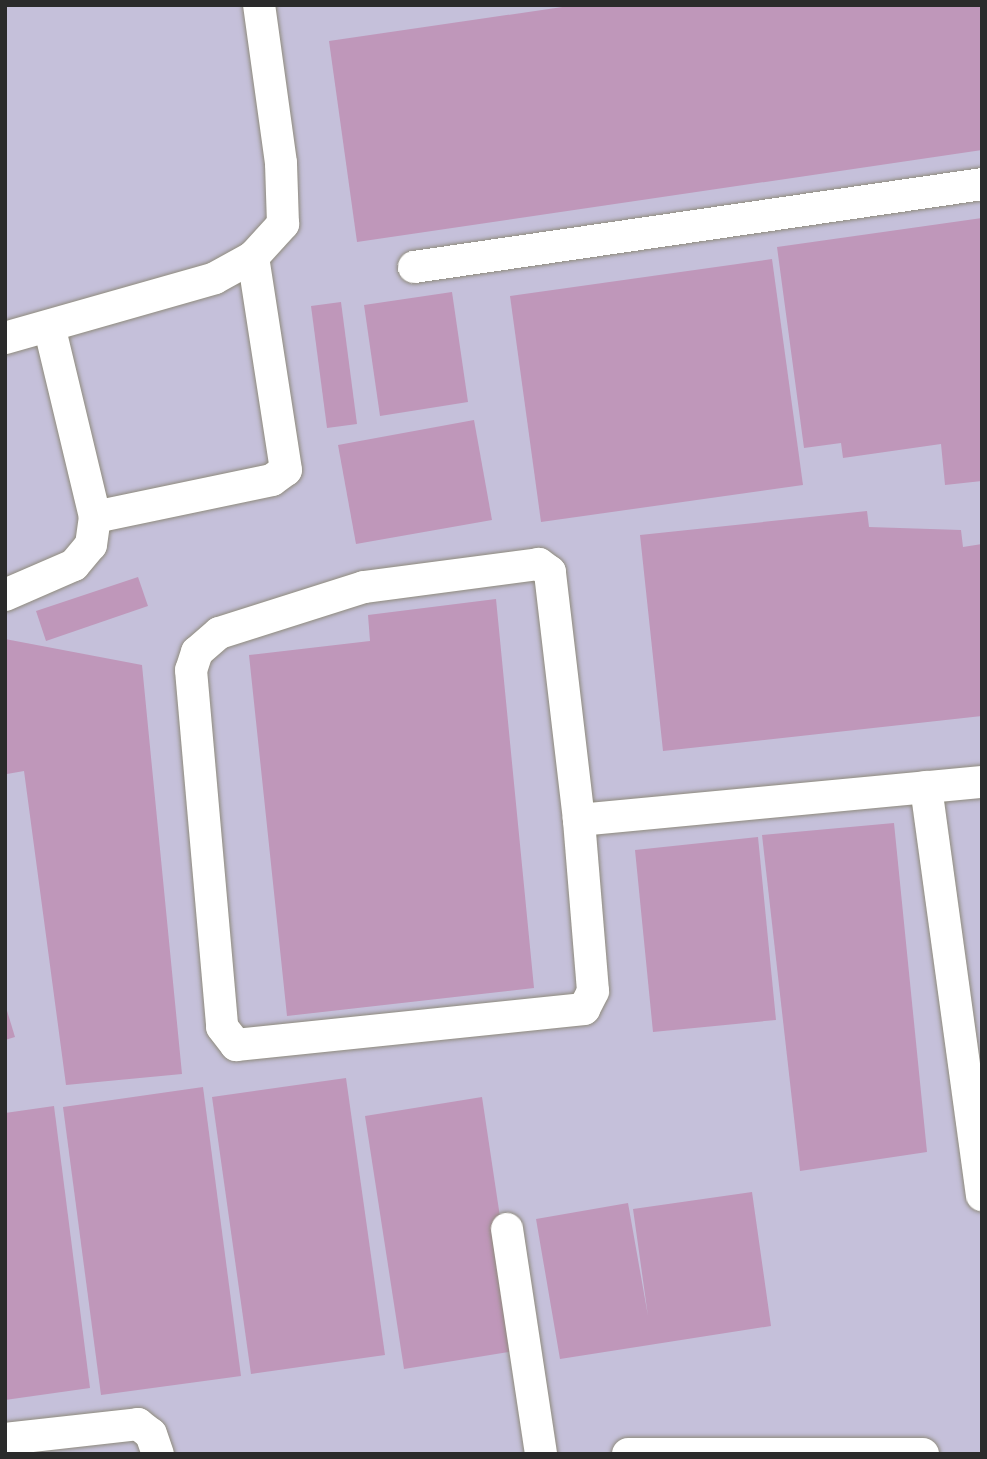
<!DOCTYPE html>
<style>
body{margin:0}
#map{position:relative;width:987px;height:1459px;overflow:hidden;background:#f1e8cc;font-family:Pangolin,sans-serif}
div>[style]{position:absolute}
.industrial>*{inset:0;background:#c5c0da}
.building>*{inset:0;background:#bf97ba}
.roads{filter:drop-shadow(0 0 2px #8e8a7c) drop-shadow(0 0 2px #8e8a7c)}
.minor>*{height:32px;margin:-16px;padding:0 16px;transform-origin:16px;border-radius:16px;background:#fff}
span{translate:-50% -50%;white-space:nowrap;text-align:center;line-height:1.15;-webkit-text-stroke:7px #fcf5e5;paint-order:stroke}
.frame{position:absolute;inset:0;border:7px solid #2b2b2b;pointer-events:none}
</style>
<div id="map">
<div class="industrial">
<div style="clip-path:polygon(5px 5px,982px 5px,982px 1454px,5px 1454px)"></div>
</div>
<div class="building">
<div style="clip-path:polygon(576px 5px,982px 5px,982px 150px,357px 242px,329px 41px)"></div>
<div style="clip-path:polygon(982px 218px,982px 481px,945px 485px,941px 444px,843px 458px,841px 443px,804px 448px,777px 247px)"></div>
<div style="clip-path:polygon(772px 259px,803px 485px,541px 522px,510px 296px)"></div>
<div style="clip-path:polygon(452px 292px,468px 402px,380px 416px,364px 305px)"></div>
<div style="clip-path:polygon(341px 302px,357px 424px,327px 428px,311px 306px)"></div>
<div style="clip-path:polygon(474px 420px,492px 520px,356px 544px,338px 445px)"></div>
<div style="clip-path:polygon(867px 511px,869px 527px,961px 530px,963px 547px,982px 544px,982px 716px,663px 751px,640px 535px)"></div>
<div style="clip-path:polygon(138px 577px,148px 606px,46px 641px,36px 611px)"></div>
<div style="clip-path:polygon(496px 599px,534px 988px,287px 1016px,249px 655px,370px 641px,368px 615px)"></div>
<div style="clip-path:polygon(5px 639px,142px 665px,182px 1074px,66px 1085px,24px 771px,7px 774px)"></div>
<div style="clip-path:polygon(894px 823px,927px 1152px,800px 1171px,762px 835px)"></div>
<div style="clip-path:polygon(758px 837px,776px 1020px,653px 1032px,635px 850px)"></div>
<div style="clip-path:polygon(5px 1004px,15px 1037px,5px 1040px)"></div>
<div style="clip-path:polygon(346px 1078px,385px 1355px,251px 1374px,212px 1097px)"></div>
<div style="clip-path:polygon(203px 1087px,241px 1376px,101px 1395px,63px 1107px)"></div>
<div style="clip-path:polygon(482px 1097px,520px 1350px,404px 1369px,365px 1116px)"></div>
<div style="clip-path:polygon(54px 1106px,90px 1388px,5px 1400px,5px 1113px)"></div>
<div style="clip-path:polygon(752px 1192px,771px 1326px,560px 1359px,536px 1219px,628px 1203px,648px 1316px,633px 1209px)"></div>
</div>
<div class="roads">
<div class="minor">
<div style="left:414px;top:267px;width:574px;rotate:-8.31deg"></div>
<div style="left:5px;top:338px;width:218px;rotate:-15.9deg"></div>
<div style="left:215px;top:278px;width:43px;rotate:-28.9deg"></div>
<div style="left:95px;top:517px;width:181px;rotate:-11.8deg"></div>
<div style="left:272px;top:480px;width:17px;rotate:-36deg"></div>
<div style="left:286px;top:470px;width:216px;rotate:-98.8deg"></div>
<div style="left:253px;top:257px;width:45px;rotate:-47.7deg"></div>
<div style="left:283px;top:224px;width:61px;rotate:-91.9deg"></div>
<div style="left:281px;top:163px;width:160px;rotate:-97.9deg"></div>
<div style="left:5px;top:595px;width:75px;rotate:-23.5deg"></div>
<div style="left:74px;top:565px;width:26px;rotate:-50deg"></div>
<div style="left:91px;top:545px;width:28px;rotate:-82deg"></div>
<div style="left:95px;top:517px;width:193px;rotate:-103.5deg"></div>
<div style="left:926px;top:787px;width:412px;rotate:82.2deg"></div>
<div style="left:579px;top:820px;width:250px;rotate:-96.7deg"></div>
<div style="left:550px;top:572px;width:14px;rotate:-144deg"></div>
<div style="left:539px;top:564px;width:177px;rotate:172.5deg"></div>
<div style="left:364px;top:587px;width:152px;rotate:162.4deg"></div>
<div style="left:219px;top:633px;width:29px;rotate:139deg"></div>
<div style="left:197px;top:652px;width:19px;rotate:108deg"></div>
<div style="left:191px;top:670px;width:358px;rotate:85deg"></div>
<div style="left:222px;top:1027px;width:23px;rotate:52deg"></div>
<div style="left:236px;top:1045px;width:350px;rotate:-5.9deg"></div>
<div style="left:584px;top:1009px;width:20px;rotate:-63deg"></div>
<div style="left:593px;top:991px;width:172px;rotate:-94.7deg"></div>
<div style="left:579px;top:820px;width:405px;rotate:-5.4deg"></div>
<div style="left:507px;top:1229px;width:228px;rotate:81.4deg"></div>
<div style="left:5px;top:1439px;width:134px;rotate:-6.4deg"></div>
<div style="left:138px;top:1424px;width:16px;rotate:38deg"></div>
<div style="left:151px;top:1434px;width:21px;rotate:71deg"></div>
<div style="left:628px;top:1454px;width:295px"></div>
</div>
</div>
<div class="frame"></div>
</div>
